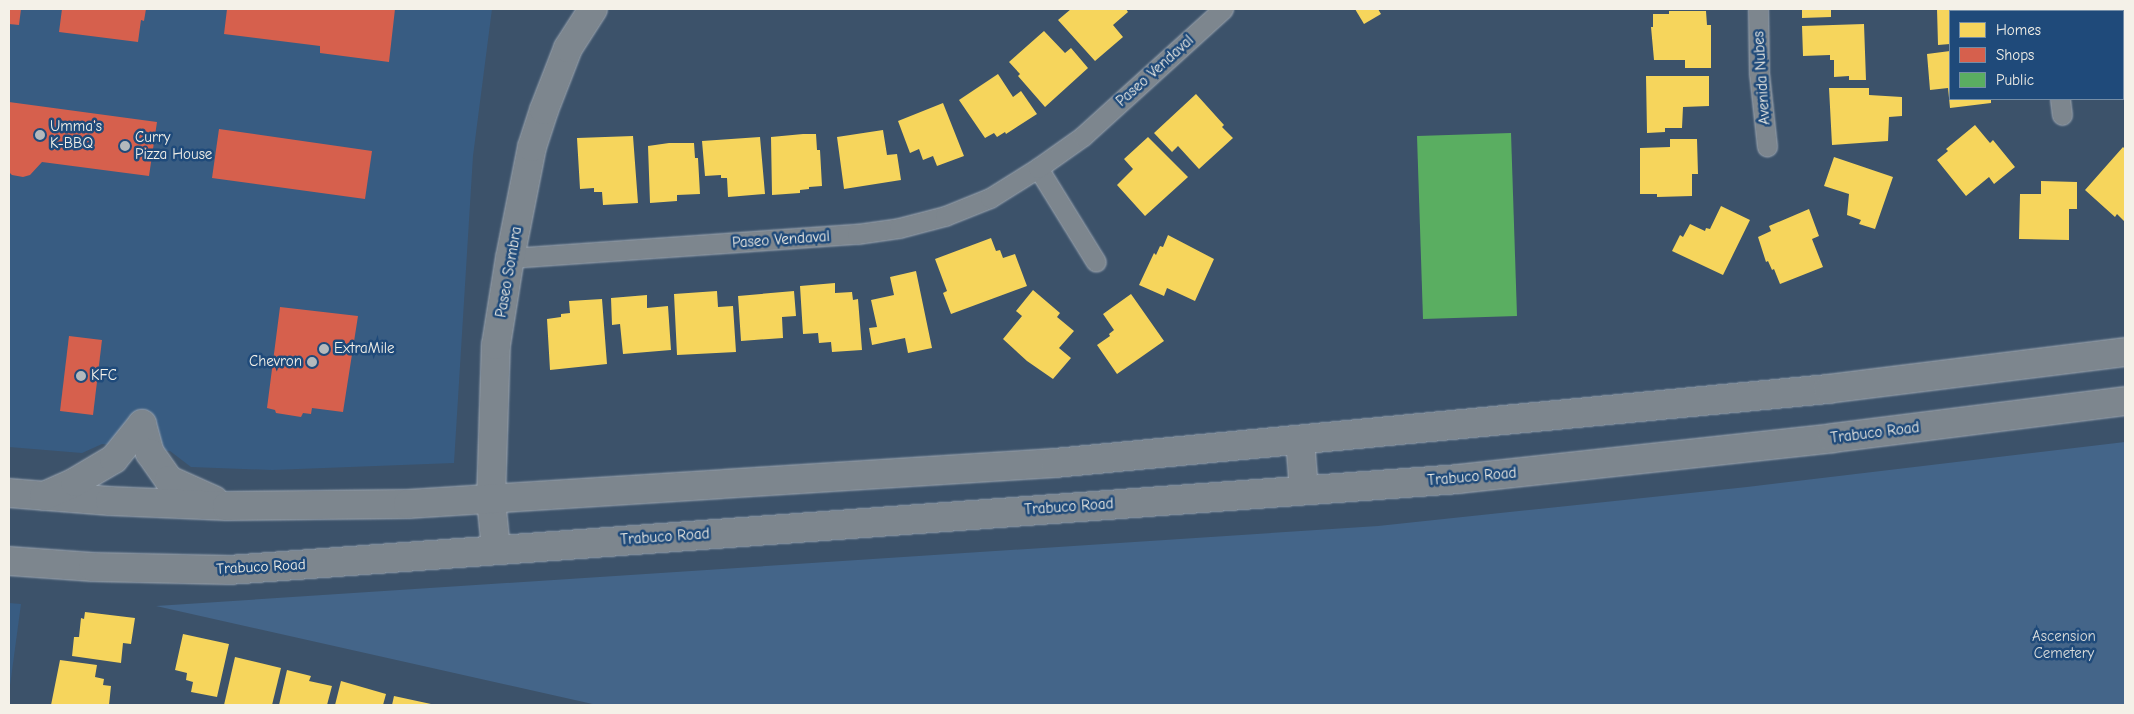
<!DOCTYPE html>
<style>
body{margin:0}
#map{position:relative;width:2134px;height:714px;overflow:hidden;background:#3c526a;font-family:"Comic Neue",sans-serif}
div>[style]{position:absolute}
.built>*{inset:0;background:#385c82}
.green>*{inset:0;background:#446589}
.homes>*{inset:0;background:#f6d55c}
.shops>*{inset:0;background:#d6604d}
.public>*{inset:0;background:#5aae61}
.roads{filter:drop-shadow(0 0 1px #9fa8b2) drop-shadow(0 0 1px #9fa8b2)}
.street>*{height:19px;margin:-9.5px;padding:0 9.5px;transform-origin:9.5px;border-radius:9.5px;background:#7d868e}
.secondary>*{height:28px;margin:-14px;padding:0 14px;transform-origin:14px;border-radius:14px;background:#7d868e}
.primary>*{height:28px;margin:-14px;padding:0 14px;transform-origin:14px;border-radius:14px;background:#7d868e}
.dots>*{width:14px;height:14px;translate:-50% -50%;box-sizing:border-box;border:2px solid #1f4a7a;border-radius:50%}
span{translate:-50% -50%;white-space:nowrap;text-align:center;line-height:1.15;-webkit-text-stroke:5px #1f4a7a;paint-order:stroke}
.street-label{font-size:15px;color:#f4f1e8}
.poi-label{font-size:15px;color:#f4f1e8}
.left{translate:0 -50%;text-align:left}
.right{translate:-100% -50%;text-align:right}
.park-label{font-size:15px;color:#dadcda}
.frame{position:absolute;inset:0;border:10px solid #f4f1e8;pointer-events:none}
.legend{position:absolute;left:1949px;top:10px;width:175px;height:90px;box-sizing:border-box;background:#1f4a7a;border:1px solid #748da6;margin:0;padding:6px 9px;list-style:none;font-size:15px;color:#f4f1e8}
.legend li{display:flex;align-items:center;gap:10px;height:25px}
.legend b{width:25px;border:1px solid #748da6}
</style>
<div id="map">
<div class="built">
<div style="clip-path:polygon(9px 9px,492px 9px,473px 156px,454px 463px,272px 470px,191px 467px,170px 451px,102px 444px,82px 453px,9px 447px)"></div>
<div style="clip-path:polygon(9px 603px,21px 604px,9px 693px)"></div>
</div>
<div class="green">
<div style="clip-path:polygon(2125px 442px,2125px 705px,597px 705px,156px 606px,1378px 526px,1747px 487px)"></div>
</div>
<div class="homes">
<div style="clip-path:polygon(1071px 9px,1126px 9px,1128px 12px,1113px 25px,1123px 37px,1095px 61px,1058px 20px)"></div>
<div style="clip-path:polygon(1355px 9px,1378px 9px,1381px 14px,1364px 24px)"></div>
<div style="clip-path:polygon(1802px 9px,1831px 9px,1831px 17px,1802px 18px)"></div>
<div style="clip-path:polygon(1937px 9px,2004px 9px,2004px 11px,1950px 11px,1950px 44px,1938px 45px)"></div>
<div style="clip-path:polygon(1669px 11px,1706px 11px,1707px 25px,1711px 25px,1711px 68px,1685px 68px,1685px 60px,1654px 60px,1651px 27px,1653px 27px,1653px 14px,1669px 14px)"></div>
<div style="clip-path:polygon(2123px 21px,2125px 21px,2125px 70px,2123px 70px)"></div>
<div style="clip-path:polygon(1864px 24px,1866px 80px,1849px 80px,1849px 76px,1834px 77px,1834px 60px,1830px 60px,1830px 55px,1803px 56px,1802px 26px)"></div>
<div style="clip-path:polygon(1044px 31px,1065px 53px,1071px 48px,1088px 68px,1045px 107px,1018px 76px,1020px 74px,1009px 62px)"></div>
<div style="clip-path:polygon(1950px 51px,1950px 99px,1991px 99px,1991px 103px,1950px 108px,1948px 88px,1930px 90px,1927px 54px)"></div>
<div style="clip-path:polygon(998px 74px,1013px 97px,1021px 91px,1037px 114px,1006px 134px,1005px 132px,997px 137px,994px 133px,985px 138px,959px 100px)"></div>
<div style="clip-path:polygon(1646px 76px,1709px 76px,1709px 106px,1683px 107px,1682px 128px,1665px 128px,1665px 132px,1647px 133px)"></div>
<div style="clip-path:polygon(1829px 88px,1869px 88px,1869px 95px,1902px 97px,1902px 116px,1889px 117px,1888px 141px,1832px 145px)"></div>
<div style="clip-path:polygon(1196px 94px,1224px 125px,1222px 127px,1233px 138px,1199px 169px,1178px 146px,1172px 152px,1154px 133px)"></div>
<div style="clip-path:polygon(943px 103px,964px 156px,937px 166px,933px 156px,923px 160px,919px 149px,910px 153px,898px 121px)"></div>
<div style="clip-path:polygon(1975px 125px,1990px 143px,1993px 140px,2015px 167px,1994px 184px,1989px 177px,1966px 196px,1937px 160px,1948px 151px,1946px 149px)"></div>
<div style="clip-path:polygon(883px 130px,887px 155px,897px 154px,901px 180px,844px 189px,837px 137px)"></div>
<div style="clip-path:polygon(803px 134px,816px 134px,817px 150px,820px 150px,822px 186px,809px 187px,809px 189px,800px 190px,800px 193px,772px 195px,771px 137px)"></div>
<div style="clip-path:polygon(633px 136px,638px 203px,603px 205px,602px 192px,594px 192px,594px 188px,580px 189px,577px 138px)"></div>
<div style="clip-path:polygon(760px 137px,765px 194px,728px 197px,727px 178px,721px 178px,721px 175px,705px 176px,702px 141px)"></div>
<div style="clip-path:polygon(1148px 137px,1188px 177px,1145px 216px,1117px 185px,1133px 169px,1124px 159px)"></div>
<div style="clip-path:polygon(1670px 139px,1697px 139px,1698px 174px,1692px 174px,1692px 196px,1657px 197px,1657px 194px,1640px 194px,1640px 148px,1670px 147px)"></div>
<div style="clip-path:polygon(669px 143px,694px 143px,695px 158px,698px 158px,700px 194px,677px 195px,677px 201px,650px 203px,648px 146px)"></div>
<div style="clip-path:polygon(2123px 147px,2125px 149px,2125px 222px,2117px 214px,2115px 217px,2085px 190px)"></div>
<div style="clip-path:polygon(1834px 157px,1893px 177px,1875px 229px,1859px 224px,1861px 220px,1847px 215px,1849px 194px,1824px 186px)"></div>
<div style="clip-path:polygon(2041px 181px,2077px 182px,2077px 209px,2069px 209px,2069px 240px,2019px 239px,2020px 194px,2041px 194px)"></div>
<div style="clip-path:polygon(1721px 206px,1750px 220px,1723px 275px,1672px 251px,1680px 235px,1683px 237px,1690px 224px,1705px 231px,1706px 228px,1710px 229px)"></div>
<div style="clip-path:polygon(1809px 209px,1819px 236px,1812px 239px,1823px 267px,1780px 284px,1774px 269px,1772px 270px,1768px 261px,1766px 262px,1758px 237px,1771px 231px,1769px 226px)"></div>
<div style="clip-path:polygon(1168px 235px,1214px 259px,1195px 301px,1167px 288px,1164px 296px,1139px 285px,1154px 253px,1156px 255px,1160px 246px,1163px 247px)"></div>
<div style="clip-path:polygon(991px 238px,996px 251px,1000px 250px,1003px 258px,1015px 254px,1027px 286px,951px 314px,943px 293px,947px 291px,935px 259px)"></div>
<div style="clip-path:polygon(916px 271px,932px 348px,908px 353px,905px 338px,872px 345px,869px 328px,877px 327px,871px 300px,894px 295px,890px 277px)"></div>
<div style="clip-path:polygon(835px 283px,835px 293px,852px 292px,853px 300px,858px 299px,862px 350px,832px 352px,831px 342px,819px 343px,818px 333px,803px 334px,800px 286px)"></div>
<div style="clip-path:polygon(1033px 290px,1060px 313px,1057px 317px,1074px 331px,1059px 348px,1071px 358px,1053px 379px,1027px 361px,1003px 339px,1022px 316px,1016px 311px)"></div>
<div style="clip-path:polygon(717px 291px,718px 307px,733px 306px,736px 352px,677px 355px,674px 294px)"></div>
<div style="clip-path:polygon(794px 291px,796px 316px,782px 317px,783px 338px,741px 341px,738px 296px)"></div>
<div style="clip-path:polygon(1131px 294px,1164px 341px,1117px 374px,1097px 345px,1110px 336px,1109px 334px,1114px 330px,1103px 314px)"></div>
<div style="clip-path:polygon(647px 295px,647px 308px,668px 306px,671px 350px,623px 354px,620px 324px,612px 325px,611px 298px)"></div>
<div style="clip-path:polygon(602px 299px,607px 364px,550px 370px,547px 319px,561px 317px,561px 314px,570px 313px,569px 301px)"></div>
<div style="clip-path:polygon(85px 612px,135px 618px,131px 644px,123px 643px,121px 663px,72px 656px,74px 637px,79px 637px,81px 618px,84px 619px)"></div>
<div style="clip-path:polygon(183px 634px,229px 644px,217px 697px,191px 692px,193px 682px,186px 680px,187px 673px,175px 670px)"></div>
<div style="clip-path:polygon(235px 657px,281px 668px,272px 705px,224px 705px)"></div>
<div style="clip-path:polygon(60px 660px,97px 665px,95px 677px,104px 679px,103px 685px,111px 686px,109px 705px,51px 705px)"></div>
<div style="clip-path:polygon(287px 670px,311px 676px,309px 681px,332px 686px,327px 705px,279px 705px)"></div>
<div style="clip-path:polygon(341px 681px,386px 694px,383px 705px,335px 705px)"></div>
<div style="clip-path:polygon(394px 696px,431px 704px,431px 705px,392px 705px)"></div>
</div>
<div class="shops">
<div style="clip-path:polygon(9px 9px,21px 9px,19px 25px,9px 24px)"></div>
<div style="clip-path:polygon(62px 9px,146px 9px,144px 21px,141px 20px,138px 42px,59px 32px)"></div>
<div style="clip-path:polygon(227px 9px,395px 9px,389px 62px,320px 53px,320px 46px,224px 34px)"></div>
<div style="clip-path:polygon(9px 102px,157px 122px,149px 176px,42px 162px,30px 175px,23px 177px,12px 175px,9px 172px)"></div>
<div style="clip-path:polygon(219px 129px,372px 151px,365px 199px,212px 178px)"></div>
<div style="clip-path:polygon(280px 307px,358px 316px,343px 412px,312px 408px,311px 414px,303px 413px,301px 417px,276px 413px,275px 410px,267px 408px)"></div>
<div style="clip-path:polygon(69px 336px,102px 340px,93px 415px,60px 411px)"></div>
</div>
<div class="public">
<div style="clip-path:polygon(1511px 133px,1517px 316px,1423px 319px,1417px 136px)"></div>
</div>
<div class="roads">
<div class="street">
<div style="left:1758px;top:9px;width:64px;rotate:89.1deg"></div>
<div style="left:1759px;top:73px;width:74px;rotate:83.8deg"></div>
<div style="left:2050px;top:9px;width:2px;rotate:90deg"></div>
<div style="left:2060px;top:99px;width:16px;rotate:83deg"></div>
<div style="left:1038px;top:168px;width:110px;rotate:58.3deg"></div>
<div style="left:510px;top:258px;width:348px;rotate:-4deg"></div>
<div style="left:857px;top:234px;width:42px;rotate:-8.1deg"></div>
<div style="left:899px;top:228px;width:48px;rotate:-14.6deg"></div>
<div style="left:945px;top:216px;width:48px;rotate:-21.8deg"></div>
<div style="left:990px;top:198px;width:57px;rotate:-32deg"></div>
<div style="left:1038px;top:168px;width:55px;rotate:-35.4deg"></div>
<div style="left:1083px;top:136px;width:189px;rotate:-42.2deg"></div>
</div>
<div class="secondary">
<div style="left:496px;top:549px;width:49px;rotate:-95.8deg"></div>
<div style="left:491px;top:500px;width:155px;rotate:-88.2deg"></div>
<div style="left:496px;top:345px;width:88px;rotate:-80.9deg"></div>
<div style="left:510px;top:258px;width:113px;rotate:-78.8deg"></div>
<div style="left:532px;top:147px;width:39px;rotate:-72deg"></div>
<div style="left:544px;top:110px;width:66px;rotate:-68.8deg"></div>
<div style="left:568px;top:48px;width:46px;rotate:-57.3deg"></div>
</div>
<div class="primary">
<div style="left:142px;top:424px;width:30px;rotate:75deg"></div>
<div style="left:150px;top:453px;width:33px;rotate:55deg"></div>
<div style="left:169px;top:480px;width:49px;rotate:24deg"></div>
<div style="left:1300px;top:440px;width:50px;rotate:85.4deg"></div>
<div style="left:9px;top:493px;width:101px;rotate:4.5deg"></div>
<div style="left:110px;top:501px;width:117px;rotate:2.4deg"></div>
<div style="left:227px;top:506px;width:181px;rotate:-0.6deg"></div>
<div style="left:408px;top:504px;width:648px;rotate:-3.63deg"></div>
<div style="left:1055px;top:463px;width:777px;rotate:-5.47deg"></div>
<div style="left:1828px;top:389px;width:299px;rotate:-7.1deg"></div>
<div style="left:44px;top:496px;width:34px;rotate:-24deg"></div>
<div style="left:75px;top:482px;width:45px;rotate:-30.5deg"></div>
<div style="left:114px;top:459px;width:45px;rotate:-51.3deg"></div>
<div style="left:9px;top:561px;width:84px;rotate:4.1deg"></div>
<div style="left:93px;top:567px;width:136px;rotate:1.3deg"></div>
<div style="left:229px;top:570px;width:1232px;rotate:-4.23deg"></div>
<div style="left:1458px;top:479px;width:377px;rotate:-6.2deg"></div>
<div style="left:1833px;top:438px;width:294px;rotate:-7.2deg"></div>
</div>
</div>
<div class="dots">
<div style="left:40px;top:135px;background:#b4b9bc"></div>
<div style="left:125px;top:146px;background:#b4b9bc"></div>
<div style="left:324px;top:349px;background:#b4b9bc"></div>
<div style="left:312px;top:362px;background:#b4b9bc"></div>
<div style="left:81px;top:376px;background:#b4b9bc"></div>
</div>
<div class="street-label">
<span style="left:1155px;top:71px;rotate:-42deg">Paseo Vendaval</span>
<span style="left:1762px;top:78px;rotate:-94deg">Avenida Nubes</span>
<span style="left:781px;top:240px;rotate:-4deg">Paseo Vendaval</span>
<span style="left:509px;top:272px;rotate:-80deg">Paseo Sombra</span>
<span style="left:1875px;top:433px;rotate:-7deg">Trabuco Road</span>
<span style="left:1472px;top:477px;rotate:-5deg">Trabuco Road</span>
<span style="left:1069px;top:507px;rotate:-4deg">Trabuco Road</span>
<span style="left:665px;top:537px;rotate:-4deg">Trabuco Road</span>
<span style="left:261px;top:567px;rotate:-3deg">Trabuco Road</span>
</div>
<div class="poi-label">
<span class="left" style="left:50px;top:135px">Umma's<br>K-BBQ</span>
<span class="left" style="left:135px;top:146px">Curry<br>Pizza House</span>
<span class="left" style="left:334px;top:349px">ExtraMile</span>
<span class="right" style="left:302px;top:362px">Chevron</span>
<span class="left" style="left:91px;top:376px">KFC</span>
</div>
<div class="park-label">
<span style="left:2064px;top:645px">Ascension<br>Cemetery</span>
</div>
<div class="frame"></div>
<ul class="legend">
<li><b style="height:14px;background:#f6d55c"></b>Homes</li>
<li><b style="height:14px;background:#d6604d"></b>Shops</li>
<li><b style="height:14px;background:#5aae61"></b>Public</li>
</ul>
</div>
